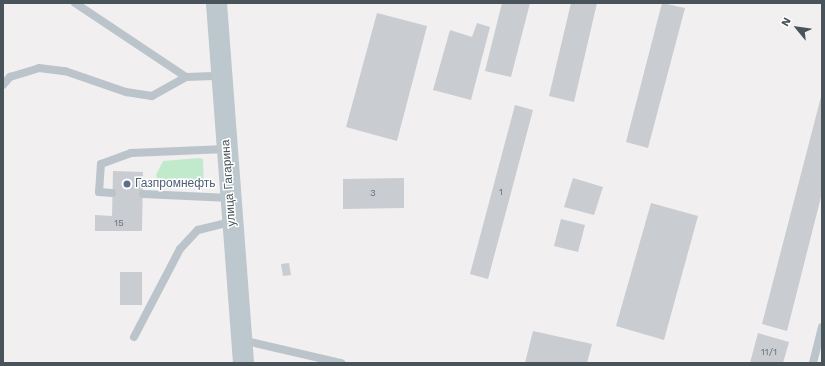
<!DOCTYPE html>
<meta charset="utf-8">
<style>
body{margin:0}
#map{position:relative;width:825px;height:366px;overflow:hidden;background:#f1efef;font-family:"Work Sans",sans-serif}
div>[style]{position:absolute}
.green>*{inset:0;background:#c1eacc}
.building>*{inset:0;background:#c9ccd1}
.service>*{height:8px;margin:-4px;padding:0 4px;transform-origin:4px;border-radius:4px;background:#bbc4ca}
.secondary>*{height:21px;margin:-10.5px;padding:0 10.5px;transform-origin:10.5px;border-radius:10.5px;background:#bcc7ce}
.dots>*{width:11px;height:11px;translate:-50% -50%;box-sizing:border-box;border:2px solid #fff;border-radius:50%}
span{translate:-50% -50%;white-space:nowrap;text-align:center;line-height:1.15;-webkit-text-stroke:3px #fff;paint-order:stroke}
.number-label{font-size:10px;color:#687278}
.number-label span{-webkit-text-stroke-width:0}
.street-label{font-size:12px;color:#48545a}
.service-label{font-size:12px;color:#4e5e75}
.left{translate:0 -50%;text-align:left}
.frame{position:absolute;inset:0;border:4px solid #48545a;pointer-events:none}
.north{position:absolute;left:777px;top:8px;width:40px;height:40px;-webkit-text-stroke:3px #fff;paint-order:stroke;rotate:299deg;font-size:11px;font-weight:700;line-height:16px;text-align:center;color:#48545a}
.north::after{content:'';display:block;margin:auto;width:14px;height:18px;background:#48545a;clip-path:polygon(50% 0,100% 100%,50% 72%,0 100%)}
</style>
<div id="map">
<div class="green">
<div style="clip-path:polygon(199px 158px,203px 159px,204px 187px,165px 188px,159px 184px,156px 175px,163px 161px)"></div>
</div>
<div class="building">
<div style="clip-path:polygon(502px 3px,530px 3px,511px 77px,485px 71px)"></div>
<div style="clip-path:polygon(571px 3px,597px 3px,574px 102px,549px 96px)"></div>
<div style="clip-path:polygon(662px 3px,685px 8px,648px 148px,626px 142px)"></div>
<div style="clip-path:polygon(377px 13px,427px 26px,397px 141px,346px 127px)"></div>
<div style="clip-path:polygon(477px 23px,490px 27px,471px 100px,433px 90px,450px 30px,472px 37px)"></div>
<div style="clip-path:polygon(822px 93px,822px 193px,787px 331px,762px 324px)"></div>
<div style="clip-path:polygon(515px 105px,533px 110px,488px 279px,470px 274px)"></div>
<div style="clip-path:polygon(113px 171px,143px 172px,142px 231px,95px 231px,95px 215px,112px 216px)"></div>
<div style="clip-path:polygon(404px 178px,404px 208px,343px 209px,343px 179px)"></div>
<div style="clip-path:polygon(573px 178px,603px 187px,594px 215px,564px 207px)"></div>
<div style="clip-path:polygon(651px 203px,698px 216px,664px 340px,616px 326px)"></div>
<div style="clip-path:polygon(561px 219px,585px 225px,578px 252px,554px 246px)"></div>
<div style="clip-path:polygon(289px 263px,291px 275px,283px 276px,281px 264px)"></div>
<div style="clip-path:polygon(120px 272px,142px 272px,142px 305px,120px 305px)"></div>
<div style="clip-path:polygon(533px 331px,592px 344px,587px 363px,525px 363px)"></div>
<div style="clip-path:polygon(758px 333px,789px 342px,783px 363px,750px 363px)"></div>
</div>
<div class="service">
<div style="left:75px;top:3px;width:133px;rotate:33.7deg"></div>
<div style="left:186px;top:77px;width:35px;rotate:-2deg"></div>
<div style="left:3px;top:85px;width:11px;rotate:-49deg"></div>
<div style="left:10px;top:77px;width:30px;rotate:-17deg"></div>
<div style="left:39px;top:68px;width:26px;rotate:7deg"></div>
<div style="left:65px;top:71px;width:65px;rotate:19deg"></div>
<div style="left:126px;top:92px;width:26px;rotate:9deg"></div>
<div style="left:152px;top:96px;width:39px;rotate:-29deg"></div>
<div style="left:112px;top:193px;width:13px;rotate:-176deg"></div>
<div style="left:99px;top:192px;width:28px;rotate:-86deg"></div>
<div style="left:101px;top:164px;width:32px;rotate:-20deg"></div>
<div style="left:131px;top:153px;width:95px;rotate:-2.4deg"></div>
<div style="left:143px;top:194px;width:87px;rotate:2.6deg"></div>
<div style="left:134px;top:337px;width:99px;rotate:-62.4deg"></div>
<div style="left:180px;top:249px;width:26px;rotate:-47deg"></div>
<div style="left:198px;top:230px;width:34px;rotate:-14deg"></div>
<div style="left:242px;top:340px;width:102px;rotate:13.1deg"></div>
<div style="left:813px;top:363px;width:37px;rotate:-76deg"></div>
</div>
<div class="secondary">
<div style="left:216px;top:3px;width:361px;rotate:85.7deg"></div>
</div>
<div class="dots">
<div style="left:127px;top:184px;background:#5c6f8a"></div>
</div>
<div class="number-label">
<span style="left:501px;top:192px">1</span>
<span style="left:373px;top:193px">3</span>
<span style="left:119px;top:223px">15</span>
<span style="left:769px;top:352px">11/1</span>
</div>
<div class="street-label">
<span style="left:229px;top:183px;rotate:-94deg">улица Гагарина</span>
</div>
<div class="service-label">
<span class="left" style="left:135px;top:184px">Газпромнефть</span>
</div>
<div class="frame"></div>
<div class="north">N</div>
</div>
